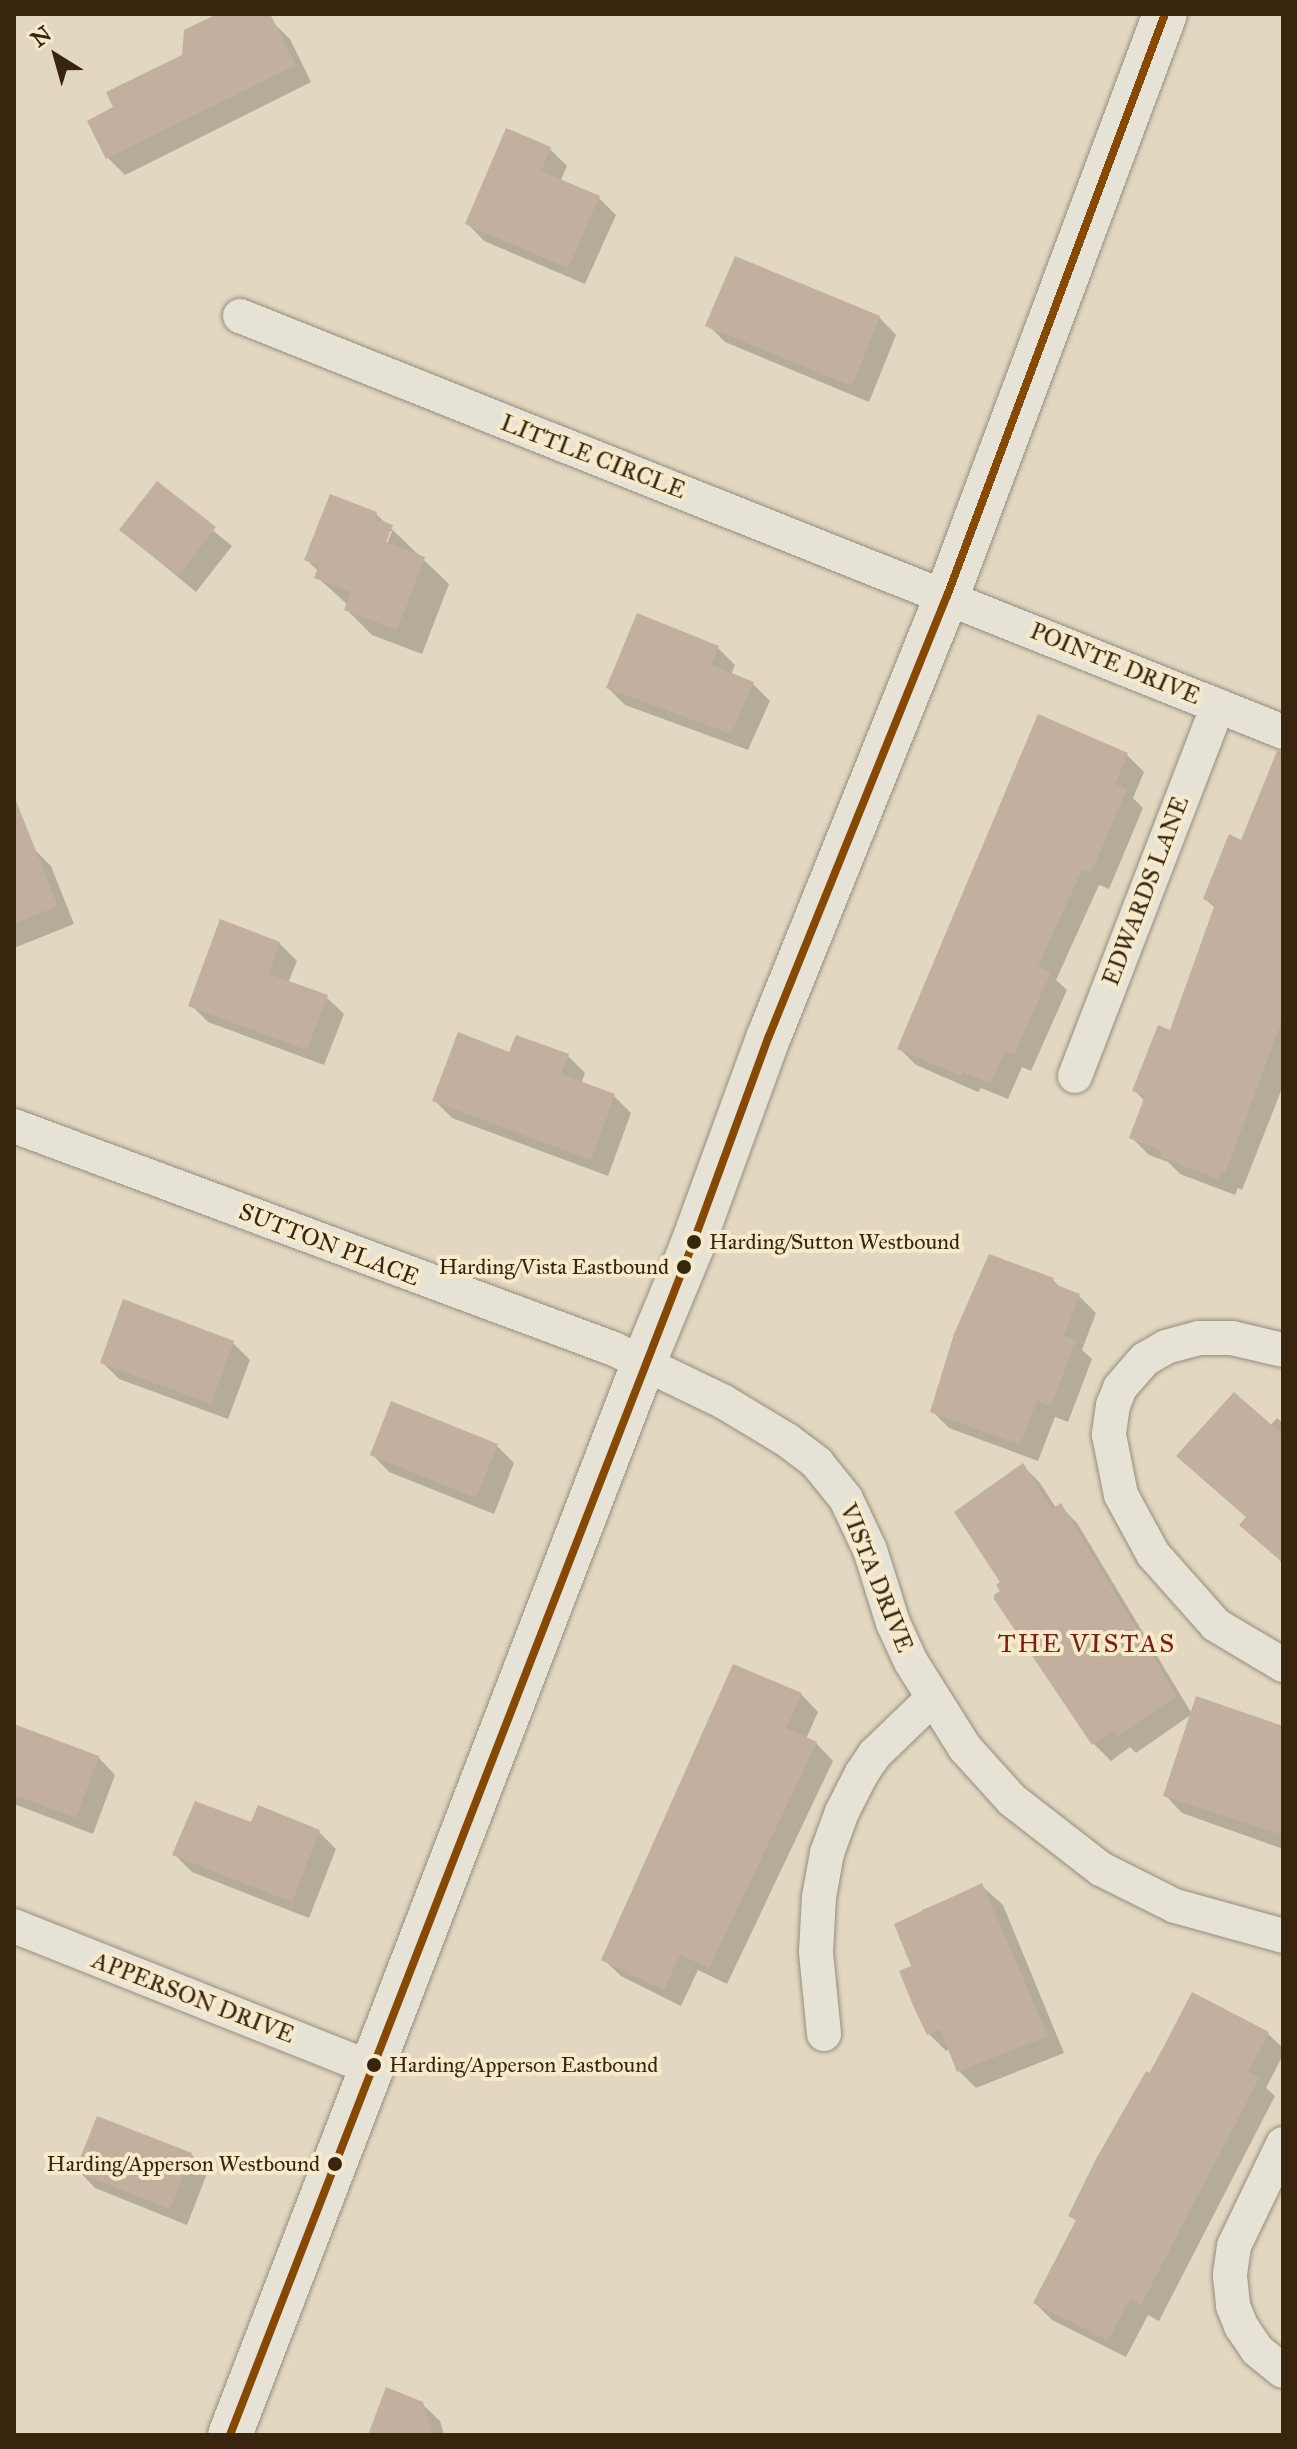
<!DOCTYPE html>
<style>
body{margin:0}
#map{position:relative;width:1297px;height:2449px;overflow:hidden;background:#e2d7c0;font-family:"IM FELL Great Primer",serif}
div>[style]{position:absolute}
.shadow>*{inset:0;background:#0003}
.building>*{inset:0;background:#c2af9d}
.roads{filter:drop-shadow(0 0 2px #958d7d) drop-shadow(0 0 2px #958d7d)}
.street>*{height:34px;margin:-17px;padding:0 17px;transform-origin:17px;border-radius:17px;background:#e7e2d6}
.secondary>*{height:44px;margin:-22px;padding:0 22px;transform-origin:22px;border-radius:22px;background:#e7e2d6}
.bus-1>*{height:8px;margin:-4px;padding:0 4px;transform-origin:4px;border-radius:4px;background:#874901}
.dots>*{width:22px;height:22px;translate:-50% -50%;box-sizing:border-box;border:4px solid #f6e9cc;border-radius:50%}
span{translate:-50% -50%;white-space:nowrap;text-align:center;line-height:1.15;-webkit-text-stroke:8px #f6e9cc;paint-order:stroke}
.bus-label{font-size:22px;color:#37260d}
.left{translate:0 -50%;text-align:left}
.right{translate:-100% -50%;text-align:right}
.street-label{font-size:24px;color:#37260d}
.neighbourhood-label{font-size:26px;color:#7a1f14;letter-spacing:2px}
.frame{position:absolute;inset:0;border:16px solid #37260d;pointer-events:none}
.north{position:absolute;left:16px;top:16px;width:80px;height:80px;-webkit-text-stroke:6px #f6e9cc;paint-order:stroke;rotate:323deg;font-size:22px;font-weight:700;line-height:32px;text-align:center;color:#37260d}
.north::after{content:'';display:block;margin:auto;width:28px;height:36px;background:#37260d;clip-path:polygon(50% 0,100% 100%,50% 72%,0 100%)}
</style>
<div id="map">
<div class="shadow">
<div style="clip-path:polygon(221px 14px,264px 14px,290px 39px,311px 82px,125px 175px,108px 158px,116px 108px,184px 56px)"></div>
<div style="clip-path:polygon(550px 149px,567px 166px,560px 182px,599px 198px,616px 215px,585px 284px,484px 241px,467px 223px)"></div>
<div style="clip-path:polygon(879px 317px,896px 335px,869px 402px,725px 342px,708px 325px)"></div>
<div style="clip-path:polygon(157px 484px,232px 546px,196px 592px,121px 530px)"></div>
<div style="clip-path:polygon(evenodd,376px 514px,449px 584px,422px 654px,372px 635px,346px 609px,348px 605px,317px 577px,319px 572px,306px 559px,376px 514px,388px 531px,392px 531px,384px 552px,380px 551px,388px 531px)"></div>
<div style="clip-path:polygon(718px 648px,735px 665px,731px 675px,753px 684px,770px 701px,748px 750px,625px 705px,608px 688px)"></div>
<div style="clip-path:polygon(1039px 717px,1127px 755px,1144px 772px,1133px 798px,1143px 808px,1109px 889px,1099px 885px,1056px 980px,1067px 990px,1031px 1071px,1022px 1067px,1008px 1099px,981px 1088px,978px 1092px,916px 1065px,899px 1048px)"></div>
<div style="clip-path:polygon(1283px 809px,1283px 1086px,1242px 1190px,1238px 1188px,1235px 1195px,1180px 1174px,1168px 1162px,1149px 1155px,1131px 1137px,1145px 1101px,1135px 1091px,1172px 1033px,1216px 909px,1205px 899px,1242px 842px)"></div>
<div style="clip-path:polygon(34px 849px,51px 866px,74px 924px,14px 948px,14px 857px)"></div>
<div style="clip-path:polygon(279px 943px,297px 961px,288px 983px,326px 997px,344px 1014px,324px 1065px,208px 1022px,191px 1005px)"></div>
<div style="clip-path:polygon(510px 1054px,568px 1056px,585px 1073px,581px 1084px,614px 1096px,631px 1113px,608px 1176px,452px 1118px,435px 1101px)"></div>
<div style="clip-path:polygon(1053px 1280px,1062px 1289px,1079px 1296px,1096px 1313px,1082px 1350px,1092px 1359px,1068px 1422px,1055px 1417px,1038px 1461px,949px 1428px,932px 1411px)"></div>
<div style="clip-path:polygon(233px 1343px,250px 1360px,228px 1419px,119px 1379px,102px 1362px)"></div>
<div style="clip-path:polygon(1277px 1418px,1283px 1423px,1283px 1565px,1248px 1518px,1270px 1426px)"></div>
<div style="clip-path:polygon(497px 1446px,514px 1463px,494px 1514px,389px 1472px,372px 1454px)"></div>
<div style="clip-path:polygon(1023px 1466px,1040px 1483px,1056px 1508px,1060px 1506px,1077px 1523px,1192px 1714px,1283px 1728px,1283px 1849px,1182px 1813px,1165px 1795px,1192px 1714px,1136px 1753px,1130px 1747px,1111px 1761px,1093px 1743px,1003px 1592px)"></div>
<div style="clip-path:polygon(801px 1694px,818px 1712px,806px 1739px,816px 1743px,833px 1761px,727px 1984px,698px 1970px,681px 2006px,621px 1976px,603px 1959px)"></div>
<div style="clip-path:polygon(14px 1726px,98px 1757px,115px 1775px,93px 1834px,14px 1804px)"></div>
<div style="clip-path:polygon(252px 1825px,319px 1832px,336px 1849px,309px 1918px,192px 1872px,175px 1855px)"></div>
<div style="clip-path:polygon(982px 1886px,1003px 1905px,1064px 2053px,976px 2088px,959px 2071px,950px 2049px,946px 2051px,929px 2034px,913px 1967px,922px 1910px)"></div>
<div style="clip-path:polygon(1193px 1995px,1268px 2034px,1283px 2048px,1283px 2055px,1266px 2088px,1275px 2096px,1159px 2321px,1148px 2315px,1126px 2357px,1052px 2320px,1035px 2303px,1077px 2222px,1070px 2215px)"></div>
<div style="clip-path:polygon(191px 2154px,208px 2171px,187px 2225px,95px 2188px,78px 2170px)"></div>
<div style="clip-path:polygon(422px 2404px,440px 2421px,444px 2435px,370px 2435px)"></div>
</div>
<div class="building">
<div style="clip-path:polygon(217px 14px,270px 14px,296px 65px,106px 159px,87px 121px,113px 107px,106px 92px,182px 55px,184px 30px)"></div>
<div style="clip-path:polygon(506px 128px,551px 147px,541px 171px,600px 196px,568px 268px,465px 224px)"></div>
<div style="clip-path:polygon(735px 256px,880px 316px,852px 386px,705px 326px)"></div>
<div style="clip-path:polygon(157px 481px,216px 527px,178px 576px,119px 530px)"></div>
<div style="clip-path:polygon(330px 494px,377px 512px,375px 518px,393px 525px,386px 542px,425px 557px,397px 630px,344px 610px,351px 592px,314px 578px,319px 565px,304px 560px)"></div>
<div style="clip-path:polygon(637px 613px,719px 646px,711px 665px,754px 682px,731px 734px,606px 688px)"></div>
<div style="clip-path:polygon(1038px 714px,1128px 753px,1115px 784px,1127px 789px,1091px 873px,1082px 870px,1038px 966px,1051px 972px,1014px 1055px,1005px 1051px,991px 1083px,963px 1072px,961px 1076px,897px 1049px)"></div>
<div style="clip-path:polygon(1277px 751px,1283px 752px,1283px 1018px,1225px 1174px,1221px 1172px,1218px 1179px,1160px 1157px,1162px 1151px,1129px 1138px,1145px 1096px,1132px 1091px,1158px 1025px,1170px 1030px,1215px 904px,1203px 899px,1229px 834px,1241px 840px)"></div>
<div style="clip-path:polygon(16px 801px,58px 906px,14px 924px,14px 802px)"></div>
<div style="clip-path:polygon(220px 919px,280px 942px,269px 974px,328px 995px,307px 1050px,188px 1006px)"></div>
<div style="clip-path:polygon(458px 1032px,509px 1052px,516px 1035px,569px 1054px,561px 1074px,615px 1094px,591px 1160px,432px 1101px)"></div>
<div style="clip-path:polygon(989px 1254px,1054px 1278px,1052px 1283px,1080px 1294px,1064px 1336px,1076px 1340px,1051px 1406px,1037px 1401px,1020px 1445px,930px 1412px,954px 1334px)"></div>
<div style="clip-path:polygon(123px 1299px,234px 1341px,211px 1404px,100px 1363px)"></div>
<div style="clip-path:polygon(1234px 1392px,1283px 1435px,1283px 1563px,1239px 1525px,1246px 1517px,1176px 1456px)"></div>
<div style="clip-path:polygon(391px 1401px,498px 1444px,476px 1498px,370px 1455px)"></div>
<div style="clip-path:polygon(1023px 1463px,1052px 1509px,1061px 1503px,1177px 1696px,1117px 1737px,1113px 1731px,1092px 1745px,994px 1599px,994px 1595px,1000px 1591px,996px 1585px,1000px 1582px,954px 1512px)"></div>
<div style="clip-path:polygon(733px 1664px,802px 1693px,786px 1728px,817px 1742px,709px 1968px,680px 1955px,664px 1990px,601px 1960px)"></div>
<div style="clip-path:polygon(1196px 1696px,1283px 1726px,1283px 1835px,1163px 1796px)"></div>
<div style="clip-path:polygon(14px 1724px,99px 1756px,76px 1818px,14px 1795px)"></div>
<div style="clip-path:polygon(195px 1801px,251px 1822px,258px 1805px,320px 1830px,292px 1902px,172px 1855px)"></div>
<div style="clip-path:polygon(982px 1883px,1048px 2036px,957px 2072px,940px 2029px,927px 2035px,915px 2010px,899px 1971px,911px 1966px,894px 1924px)"></div>
<div style="clip-path:polygon(1192px 1992px,1269px 2032px,1248px 2072px,1259px 2078px,1141px 2305px,1130px 2299px,1108px 2341px,1033px 2303px,1076px 2220px,1068px 2216px,1096px 2159px,1146px 2071px,1150px 2073px)"></div>
<div style="clip-path:polygon(97px 2116px,192px 2153px,170px 2209px,75px 2171px)"></div>
<div style="clip-path:polygon(386px 2387px,423px 2402px,433px 2435px,368px 2435px)"></div>
</div>
<div class="roads">
<div class="street">
<div style="left:240px;top:316px;width:1123px;rotate:21.74deg"></div>
<div style="left:1075px;top:1076px;width:397px;rotate:-68.9deg"></div>
<div style="left:14px;top:1126px;width:640px;rotate:20.39deg"></div>
<div style="left:614px;top:1349px;width:122px;rotate:25.7deg"></div>
<div style="left:724px;top:1402px;width:74px;rotate:31.1deg"></div>
<div style="left:787px;top:1440px;width:38px;rotate:37deg"></div>
<div style="left:817px;top:1463px;width:46px;rotate:51.1deg"></div>
<div style="left:846px;top:1499px;width:56px;rotate:64.8deg"></div>
<div style="left:870px;top:1550px;width:77px;rotate:72.5deg"></div>
<div style="left:893px;top:1623px;width:43px;rotate:65.2deg"></div>
<div style="left:911px;top:1662px;width:102px;rotate:57.9deg"></div>
<div style="left:965px;top:1748px;width:70px;rotate:47.9deg"></div>
<div style="left:1012px;top:1800px;width:113px;rotate:37.8deg"></div>
<div style="left:1101px;top:1869px;width:83px;rotate:26.6deg"></div>
<div style="left:1175px;top:1906px;width:112px;rotate:15.5deg"></div>
<div style="left:1283px;top:1350px;width:52px;rotate:-166.8deg"></div>
<div style="left:1232px;top:1338px;width:33px;rotate:180deg"></div>
<div style="left:1199px;top:1338px;width:34px;rotate:165deg"></div>
<div style="left:1166px;top:1347px;width:24px;rotate:150deg"></div>
<div style="left:1145px;top:1359px;width:38px;rotate:131deg"></div>
<div style="left:1120px;top:1388px;width:18px;rotate:112deg"></div>
<div style="left:1113px;top:1405px;width:30px;rotate:98deg"></div>
<div style="left:1109px;top:1435px;width:61px;rotate:78.7deg"></div>
<div style="left:1121px;top:1495px;width:67px;rotate:61.5deg"></div>
<div style="left:1153px;top:1554px;width:95px;rotate:48.4deg"></div>
<div style="left:1216px;top:1625px;width:78px;rotate:30.8deg"></div>
<div style="left:14px;top:1926px;width:384px;rotate:21.7deg"></div>
<div style="left:824px;top:2034px;width:82px;rotate:-95.6deg"></div>
<div style="left:816px;top:1952px;width:55px;rotate:-86.9deg"></div>
<div style="left:819px;top:1897px;width:45px;rotate:-79.7deg"></div>
<div style="left:827px;top:1853px;width:44px;rotate:-69.9deg"></div>
<div style="left:842px;top:1812px;width:44px;rotate:-62.9deg"></div>
<div style="left:862px;top:1773px;width:23px;rotate:-56deg"></div>
<div style="left:875px;top:1754px;width:79px;rotate:-44deg"></div>
<div style="left:1283px;top:2144px;width:113px;rotate:115.7deg"></div>
<div style="left:1234px;top:2246px;width:30px;rotate:98deg"></div>
<div style="left:1230px;top:2276px;width:30px;rotate:84deg"></div>
<div style="left:1233px;top:2306px;width:22px;rotate:68deg"></div>
<div style="left:1241px;top:2326px;width:29px;rotate:56deg"></div>
<div style="left:1257px;top:2350px;width:33px;rotate:39deg"></div>
</div>
<div class="secondary">
<div style="left:230px;top:2435px;width:1150px;rotate:-68.9deg"></div>
<div style="left:644px;top:1362px;width:126px;rotate:-67.5deg"></div>
<div style="left:692px;top:1246px;width:224px;rotate:-69.9deg"></div>
<div style="left:769px;top:1036px;width:475px;rotate:-68deg"></div>
<div style="left:947px;top:596px;width:621px;rotate:-69.47deg"></div>
</div>
</div>
<div class="bus-1">
<div style="left:230px;top:2435px;width:1276px;rotate:-68.77deg"></div>
<div style="left:692px;top:1246px;width:224px;rotate:-69.9deg"></div>
<div style="left:769px;top:1036px;width:475px;rotate:-68deg"></div>
<div style="left:947px;top:596px;width:621px;rotate:-69.47deg"></div>
</div>
<div class="dots">
<div style="left:694px;top:1242px;background:#37260d"></div>
<div style="left:684px;top:1267px;background:#37260d"></div>
<div style="left:374px;top:2065px;background:#37260d"></div>
<div style="left:335px;top:2164px;background:#37260d"></div>
</div>
<div class="bus-label">
<span class="left" style="left:709px;top:1242px">Harding/Sutton Westbound</span>
<span class="right" style="left:669px;top:1267px">Harding/Vista Eastbound</span>
<span class="left" style="left:389px;top:2065px">Harding/Apperson Eastbound</span>
<span class="right" style="left:320px;top:2164px">Harding/Apperson Westbound</span>
</div>
<div class="street-label">
<span style="left:593px;top:457px;rotate:21deg">LITTLE CIRCLE</span>
<span style="left:1115px;top:664px;rotate:22deg">POINTE DRIVE</span>
<span style="left:1146px;top:891px;rotate:-69deg">EDWARDS LANE</span>
<span style="left:329px;top:1245px;rotate:21deg">SUTTON PLACE</span>
<span style="left:876px;top:1578px;rotate:68deg">VISTA DRIVE</span>
<span style="left:193px;top:1998px;rotate:21deg">APPERSON DRIVE</span>
</div>
<div class="neighbourhood-label">
<span style="left:1087px;top:1644px">THE VISTAS</span>
</div>
<div class="frame"></div>
<div class="north">N</div>
</div>
